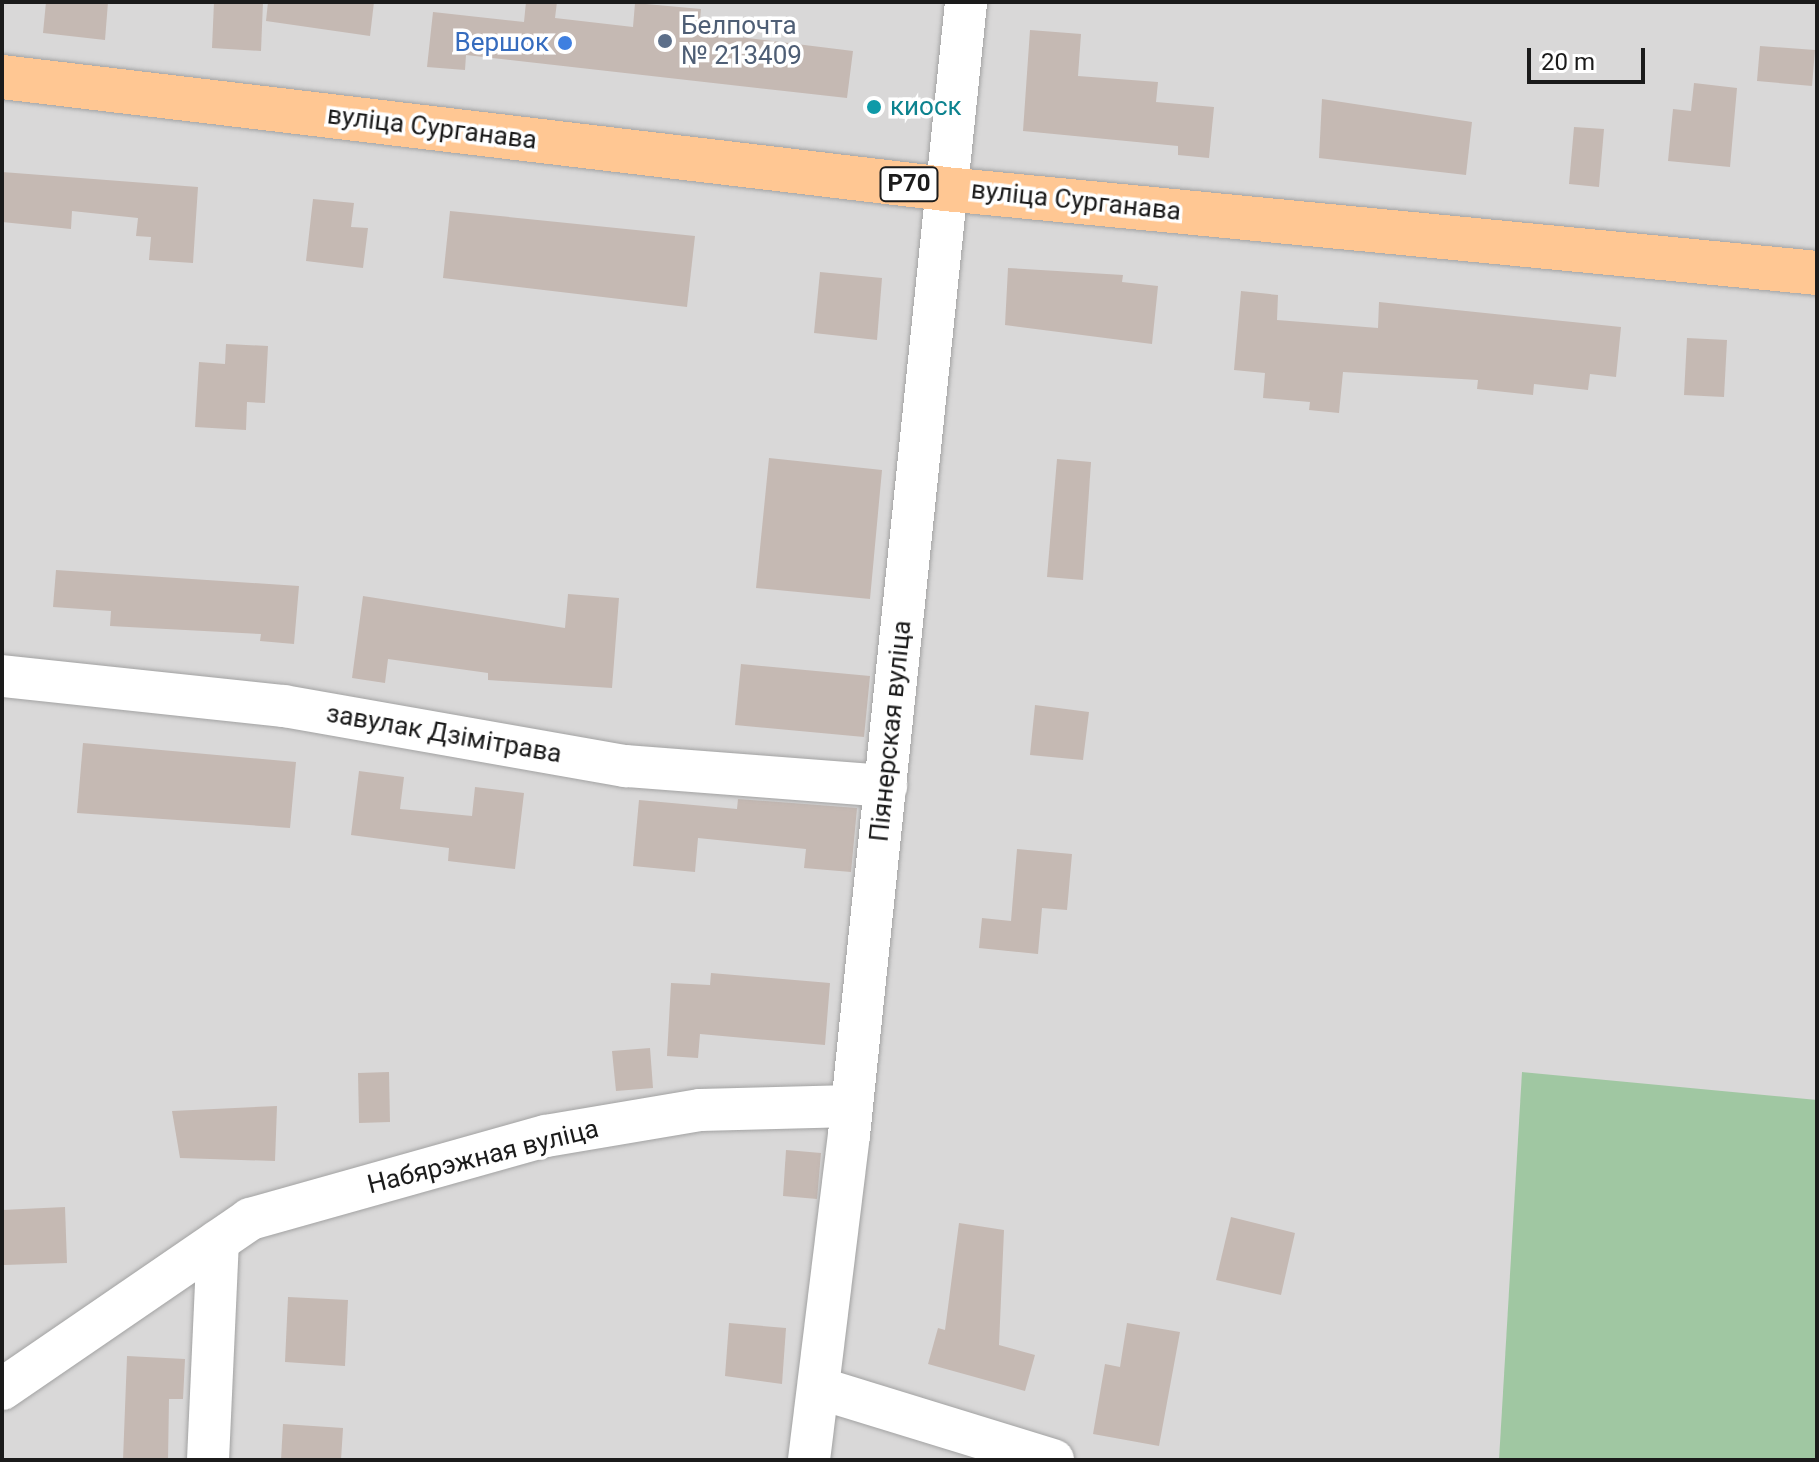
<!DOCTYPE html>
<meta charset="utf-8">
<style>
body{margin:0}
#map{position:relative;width:1819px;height:1462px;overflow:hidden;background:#ede8e0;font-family:Roboto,sans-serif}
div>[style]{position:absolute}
.residential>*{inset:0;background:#d9d8d8}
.cemetery>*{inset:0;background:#a0c7a2}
.building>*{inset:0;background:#c5b9b3}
.roads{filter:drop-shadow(0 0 2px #a2a2a2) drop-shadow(0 0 2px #a2a2a2)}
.street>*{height:42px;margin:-21px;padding:0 21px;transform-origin:21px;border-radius:21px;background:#fff}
.primary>*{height:44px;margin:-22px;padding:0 22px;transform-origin:22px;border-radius:22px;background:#ffc793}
.dots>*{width:22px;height:22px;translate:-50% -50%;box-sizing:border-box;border:4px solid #fff;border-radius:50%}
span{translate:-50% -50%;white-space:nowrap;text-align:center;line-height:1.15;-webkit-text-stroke:7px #fff;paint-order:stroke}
.shield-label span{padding:2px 6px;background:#fff;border:2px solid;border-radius:6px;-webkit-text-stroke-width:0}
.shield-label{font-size:24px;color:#1b1b1b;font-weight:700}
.service-label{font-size:26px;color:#4e5e75}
.left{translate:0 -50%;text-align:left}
.shop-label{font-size:26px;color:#366cbe}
.right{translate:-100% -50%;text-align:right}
.culture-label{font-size:26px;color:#0d838f}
.street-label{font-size:26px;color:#1b1b1b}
.frame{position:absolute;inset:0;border:4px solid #1b1b1b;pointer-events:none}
.scale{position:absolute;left:1527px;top:48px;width:118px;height:36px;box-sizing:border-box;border:4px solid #1b1b1b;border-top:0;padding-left:10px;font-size:24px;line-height:28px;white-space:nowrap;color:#1b1b1b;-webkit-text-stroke:6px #fff;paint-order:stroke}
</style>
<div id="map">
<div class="residential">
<div style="clip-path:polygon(2px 2px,1817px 2px,1817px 1460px,2px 1460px)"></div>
</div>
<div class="cemetery">
<div style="clip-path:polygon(1522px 1072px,1817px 1100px,1817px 1460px,1499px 1460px)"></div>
</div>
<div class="building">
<div style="clip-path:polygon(46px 2px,108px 2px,105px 40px,43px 33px)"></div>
<div style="clip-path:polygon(214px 2px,263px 2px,261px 51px,212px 48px)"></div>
<div style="clip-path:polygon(268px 2px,374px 2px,370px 36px,266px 21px)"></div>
<div style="clip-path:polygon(526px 2px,557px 2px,555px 18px,633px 27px,635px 3px,701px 9px,699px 32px,853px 51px,847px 98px,466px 55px,465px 70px,427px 67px,433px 12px,524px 22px)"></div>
<div style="clip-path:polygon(1030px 30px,1081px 34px,1078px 76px,1158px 82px,1156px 102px,1214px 107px,1209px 158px,1178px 155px,1178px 146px,1023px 131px)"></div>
<div style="clip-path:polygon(1760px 46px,1815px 50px,1812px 86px,1757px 81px)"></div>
<div style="clip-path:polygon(1694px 83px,1737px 88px,1730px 167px,1668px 161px,1673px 109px,1691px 111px)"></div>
<div style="clip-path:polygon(1322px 99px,1472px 122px,1466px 175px,1319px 158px)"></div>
<div style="clip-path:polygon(1574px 127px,1604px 129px,1599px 187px,1569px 184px)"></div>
<div style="clip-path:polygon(2px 172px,198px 187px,193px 263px,149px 260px,151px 237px,136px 236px,138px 218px,72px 211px,71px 229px,2px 222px)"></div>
<div style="clip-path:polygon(313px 199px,354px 203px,351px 227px,368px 228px,363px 268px,306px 261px)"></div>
<div style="clip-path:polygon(450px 211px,695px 236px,687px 307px,443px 278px)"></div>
<div style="clip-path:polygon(1008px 268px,1123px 275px,1122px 282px,1158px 286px,1152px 344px,1005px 325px)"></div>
<div style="clip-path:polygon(820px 272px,882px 278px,877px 340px,814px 333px)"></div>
<div style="clip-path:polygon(1241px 291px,1278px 295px,1277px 320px,1378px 328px,1379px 302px,1621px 327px,1616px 377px,1590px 374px,1588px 390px,1534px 384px,1533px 395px,1477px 389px,1478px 380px,1343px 372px,1339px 413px,1309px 410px,1310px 402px,1263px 398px,1265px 373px,1234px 370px)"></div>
<div style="clip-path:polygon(1687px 338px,1727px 340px,1724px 397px,1684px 395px)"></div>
<div style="clip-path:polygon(226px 344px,268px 346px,265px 403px,247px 402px,246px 430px,195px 427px,199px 362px,225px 364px)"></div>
<div style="clip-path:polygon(769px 458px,882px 470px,870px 599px,756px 588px)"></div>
<div style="clip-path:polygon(1057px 459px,1091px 462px,1083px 580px,1047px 577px)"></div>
<div style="clip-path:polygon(56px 570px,299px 586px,294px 644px,260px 641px,261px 634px,110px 626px,111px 611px,53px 607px)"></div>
<div style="clip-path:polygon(568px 594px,619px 598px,612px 688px,488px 680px,488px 673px,388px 659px,385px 683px,352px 678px,363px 596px,565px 628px)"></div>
<div style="clip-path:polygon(741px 664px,870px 676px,864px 737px,735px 725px)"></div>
<div style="clip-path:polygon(1035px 705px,1089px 712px,1083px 760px,1030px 755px)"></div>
<div style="clip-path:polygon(83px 743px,296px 762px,290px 828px,77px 813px)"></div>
<div style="clip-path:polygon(359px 771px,404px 777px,400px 809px,472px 816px,475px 787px,524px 793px,515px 869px,448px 861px,449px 848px,351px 835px)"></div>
<div style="clip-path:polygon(738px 799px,857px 808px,851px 872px,804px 868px,806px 849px,698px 838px,695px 872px,633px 866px,639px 800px,737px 809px)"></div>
<div style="clip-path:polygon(1017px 849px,1072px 854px,1067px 910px,1042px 908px,1038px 954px,979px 948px,982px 918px,1011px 921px)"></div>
<div style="clip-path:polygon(711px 973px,830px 983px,825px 1045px,700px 1034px,698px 1058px,667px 1056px,671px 983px,710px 985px)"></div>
<div style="clip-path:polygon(650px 1048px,653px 1088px,616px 1091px,612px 1051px)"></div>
<div style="clip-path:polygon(389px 1072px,390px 1122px,359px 1123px,358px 1073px)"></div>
<div style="clip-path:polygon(277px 1106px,275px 1161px,180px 1158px,172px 1111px)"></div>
<div style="clip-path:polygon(786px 1150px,821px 1153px,817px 1199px,783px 1196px)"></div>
<div style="clip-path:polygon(65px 1207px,67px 1263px,4px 1265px,2px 1210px)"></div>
<div style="clip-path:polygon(1231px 1217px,1295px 1233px,1281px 1295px,1216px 1280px)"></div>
<div style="clip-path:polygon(959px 1223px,1004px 1230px,999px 1345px,1035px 1355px,1025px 1391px,928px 1364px,938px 1328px,945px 1330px)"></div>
<div style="clip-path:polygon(288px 1297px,348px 1300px,345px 1366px,285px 1362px)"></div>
<div style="clip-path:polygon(729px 1323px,786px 1328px,782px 1384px,725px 1376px)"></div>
<div style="clip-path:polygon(1127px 1323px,1180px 1332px,1159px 1446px,1093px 1434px,1105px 1364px,1120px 1367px)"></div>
<div style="clip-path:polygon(127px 1356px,185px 1359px,183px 1399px,169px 1399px,168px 1460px,123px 1460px)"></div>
<div style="clip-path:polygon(283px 1424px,343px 1428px,341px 1460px,281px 1460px)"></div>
</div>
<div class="roads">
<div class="street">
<div style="left:2px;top:676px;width:284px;rotate:6.1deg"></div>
<div style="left:284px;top:706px;width:347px;rotate:10deg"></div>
<div style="left:626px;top:766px;width:261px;rotate:4.4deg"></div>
<div style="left:819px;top:1388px;width:245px;rotate:17.1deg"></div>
<div style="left:2px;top:1389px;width:301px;rotate:-34.4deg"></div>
<div style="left:250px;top:1219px;width:307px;rotate:-15.7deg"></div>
<div style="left:546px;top:1136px;width:156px;rotate:-9.6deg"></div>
<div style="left:700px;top:1110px;width:152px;rotate:-1.5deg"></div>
<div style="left:208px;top:1460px;width:219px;rotate:-87.4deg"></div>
<div style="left:809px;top:1460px;width:327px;rotate:-83deg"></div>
<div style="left:849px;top:1135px;width:1139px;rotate:-84.1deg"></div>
</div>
<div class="primary">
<div style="left:2px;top:77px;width:950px;rotate:6.77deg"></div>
<div style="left:945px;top:189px;width:876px;rotate:5.5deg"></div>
</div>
</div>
<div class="dots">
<div style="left:665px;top:41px;background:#5c6f8a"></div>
<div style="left:565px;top:43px;background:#3f7fe0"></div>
<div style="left:874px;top:107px;background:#0f9aa8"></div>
</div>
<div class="shield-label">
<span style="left:909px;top:184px">Р70</span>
</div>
<div class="service-label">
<span class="left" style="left:681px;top:41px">Белпочта<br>№ 213409</span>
</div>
<div class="shop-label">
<span class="right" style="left:549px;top:43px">Вершок</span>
</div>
<div class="culture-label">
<span class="left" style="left:890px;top:107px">киоск</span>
</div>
<div class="street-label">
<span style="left:432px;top:128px;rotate:7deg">вуліца Сурганава</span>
<span style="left:1076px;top:201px;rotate:6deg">вуліца Сурганава</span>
<span style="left:891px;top:731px;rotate:-84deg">Піянерская вуліца</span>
<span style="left:444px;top:734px;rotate:10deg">завулак Дзімітрава</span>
<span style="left:483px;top:1157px;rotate:-14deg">Набярэжная вуліца</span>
</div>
<div class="frame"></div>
<div class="scale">20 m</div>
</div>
